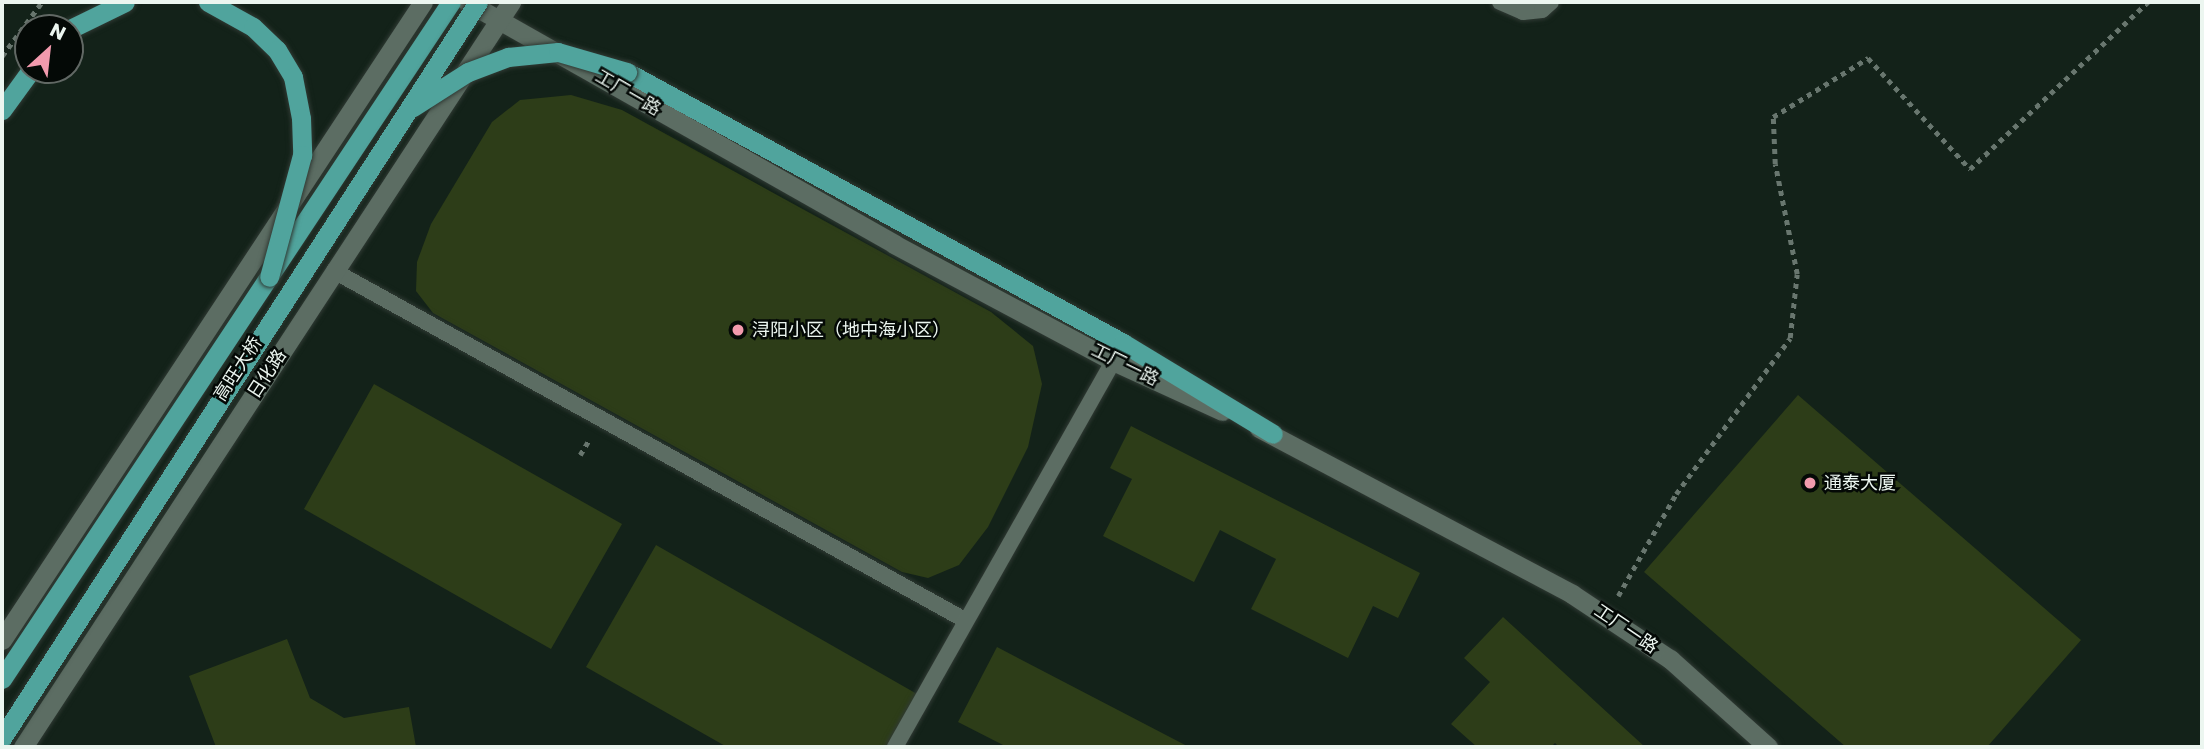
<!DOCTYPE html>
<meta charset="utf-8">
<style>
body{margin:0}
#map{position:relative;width:2204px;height:749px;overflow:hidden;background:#132219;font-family:Poppins,"Noto Sans SC",sans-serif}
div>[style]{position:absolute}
.building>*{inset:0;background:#2d3d18}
.path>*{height:4.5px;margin-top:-2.25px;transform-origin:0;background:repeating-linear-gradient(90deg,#68766e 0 5px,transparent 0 10px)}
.roads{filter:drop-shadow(0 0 2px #303a34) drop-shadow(0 0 2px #303a34)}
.service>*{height:16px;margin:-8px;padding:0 8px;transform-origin:8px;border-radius:8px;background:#5c6d63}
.minor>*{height:19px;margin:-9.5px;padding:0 9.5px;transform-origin:9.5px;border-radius:9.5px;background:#5c6d63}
.tertiary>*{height:19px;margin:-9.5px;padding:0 9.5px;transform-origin:9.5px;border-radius:9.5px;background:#5c6d63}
.primary>*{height:19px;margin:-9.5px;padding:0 9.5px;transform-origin:9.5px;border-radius:9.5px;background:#50a49d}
.bridges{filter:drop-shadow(0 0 2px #303a34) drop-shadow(0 0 2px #303a34)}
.primary-bridge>*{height:19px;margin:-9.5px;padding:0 9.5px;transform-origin:9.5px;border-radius:9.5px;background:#50a49d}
.dots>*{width:19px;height:19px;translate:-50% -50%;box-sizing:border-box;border:4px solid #040906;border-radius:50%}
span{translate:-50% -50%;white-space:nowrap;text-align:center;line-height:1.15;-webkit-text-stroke:5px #040906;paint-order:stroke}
.street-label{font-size:18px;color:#ecf6f0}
.poi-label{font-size:18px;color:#ecf6f0}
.left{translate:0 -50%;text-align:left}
.frame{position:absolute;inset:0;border:4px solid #ecf6f0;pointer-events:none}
.north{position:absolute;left:14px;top:14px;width:70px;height:70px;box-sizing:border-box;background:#040906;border:2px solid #616864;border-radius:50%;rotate:27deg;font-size:19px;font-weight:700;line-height:28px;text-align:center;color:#ecf6f0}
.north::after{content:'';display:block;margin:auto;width:24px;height:32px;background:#f29aad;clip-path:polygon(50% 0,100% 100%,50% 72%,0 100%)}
</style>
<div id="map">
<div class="building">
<div style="clip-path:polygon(571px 95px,622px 110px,991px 312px,1033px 346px,1042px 384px,1028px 447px,988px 527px,959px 565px,928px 578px,902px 572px,433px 313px,416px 291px,417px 262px,431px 224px,492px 122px,520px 100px)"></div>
<div style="clip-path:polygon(374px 384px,622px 524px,551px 649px,304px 509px)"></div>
<div style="clip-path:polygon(1798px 395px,2081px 640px,1987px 747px,1846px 747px,1644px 572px)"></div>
<div style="clip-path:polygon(1131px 426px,1420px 573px,1398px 618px,1373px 606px,1348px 658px,1251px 609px,1276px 559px,1220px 530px,1194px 582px,1103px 536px,1132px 479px,1110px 468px)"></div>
<div style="clip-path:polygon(656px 545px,917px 694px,886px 747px,727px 747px,586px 667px)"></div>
<div style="clip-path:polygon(1503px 617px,1645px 747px,1559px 747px,1555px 743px,1551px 747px,1477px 747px,1451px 724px,1490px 682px,1464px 658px)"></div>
<div style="clip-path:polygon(287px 639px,310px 698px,344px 718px,409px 707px,416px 747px,216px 747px,189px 676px)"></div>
<div style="clip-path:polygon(997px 647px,1189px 747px,1007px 747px,958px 722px)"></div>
</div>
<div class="path">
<div style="left:2px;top:56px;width:67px;rotate:-53.5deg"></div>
<div style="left:580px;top:455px;width:17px;rotate:-59deg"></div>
<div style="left:1618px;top:596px;width:117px;rotate:-60.4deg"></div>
<div style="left:1676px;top:494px;width:193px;rotate:-53.8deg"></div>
<div style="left:1790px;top:338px;width:64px;rotate:-83.8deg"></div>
<div style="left:1797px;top:274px;width:112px;rotate:-101.3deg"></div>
<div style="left:1775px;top:164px;width:47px;rotate:-92.4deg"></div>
<div style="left:1773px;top:117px;width:112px;rotate:-31.8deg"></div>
<div style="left:1868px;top:58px;width:151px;rotate:47.4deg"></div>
<div style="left:1970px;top:169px;width:244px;rotate:-43.2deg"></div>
</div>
<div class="roads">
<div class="service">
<div style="left:1500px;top:2px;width:25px;rotate:23deg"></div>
<div style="left:1523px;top:12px;width:19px;rotate:-6deg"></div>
<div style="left:1542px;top:10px;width:12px;rotate:-42deg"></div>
<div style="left:334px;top:271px;width:721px;rotate:28.95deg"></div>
<div style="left:895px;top:747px;width:443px;rotate:-60.5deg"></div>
</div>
<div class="minor">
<div style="left:467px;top:2px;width:491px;rotate:29.5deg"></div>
<div style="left:894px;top:244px;width:248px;rotate:28.1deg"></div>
<div style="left:1113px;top:361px;width:120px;rotate:24.6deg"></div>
<div style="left:1259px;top:428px;width:354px;rotate:27.9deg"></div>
<div style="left:1572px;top:594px;width:118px;rotate:33.6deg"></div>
<div style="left:1670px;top:659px;width:132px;rotate:41.9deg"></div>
</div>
<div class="tertiary">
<div style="left:2px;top:640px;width:764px;rotate:-56.58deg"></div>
<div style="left:23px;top:747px;width:891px;rotate:-56.77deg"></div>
</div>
<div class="primary">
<div style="left:70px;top:29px;width:61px;rotate:-26.1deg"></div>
<div style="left:627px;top:72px;width:565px;rotate:28.65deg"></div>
<div style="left:1123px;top:343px;width:175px;rotate:31.2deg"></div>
<div style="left:2px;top:110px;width:49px;rotate:-54.1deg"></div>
<div style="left:2px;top:679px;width:812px;rotate:-56.45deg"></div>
</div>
</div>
<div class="bridges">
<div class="primary-bridge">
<div style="left:208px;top:2px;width:51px;rotate:29.1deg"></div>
<div style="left:253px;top:27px;width:33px;rotate:44deg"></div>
<div style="left:277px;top:50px;width:31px;rotate:59deg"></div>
<div style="left:293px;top:77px;width:42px;rotate:79deg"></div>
<div style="left:301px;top:118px;width:37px;rotate:88deg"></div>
<div style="left:302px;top:155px;width:126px;rotate:105.1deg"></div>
<div style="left:413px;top:107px;width:65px;rotate:-32.5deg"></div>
<div style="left:468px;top:72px;width:43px;rotate:-20.6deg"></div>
<div style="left:508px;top:57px;width:50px;rotate:-5.7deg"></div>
<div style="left:558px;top:52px;width:72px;rotate:16.2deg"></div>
<div style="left:2px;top:738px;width:877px;rotate:-57.11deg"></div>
</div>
</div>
<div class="dots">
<div style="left:738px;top:330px;background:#f29aad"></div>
<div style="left:1810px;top:483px;background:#f29aad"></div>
</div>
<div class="street-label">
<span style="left:628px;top:93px;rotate:30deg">工厂一路</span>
<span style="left:1125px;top:365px;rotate:26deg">工厂一路</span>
<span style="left:238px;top:369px;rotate:-57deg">高旺大桥</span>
<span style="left:267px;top:374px;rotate:-57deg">日化路</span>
<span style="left:1626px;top:629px;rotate:34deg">工厂一路</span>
</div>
<div class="poi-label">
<span class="left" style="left:752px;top:330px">浔阳小区（地中海小区）</span>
<span class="left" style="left:1824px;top:483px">通泰大厦</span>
</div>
<div class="frame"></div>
<div class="north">N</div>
</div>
